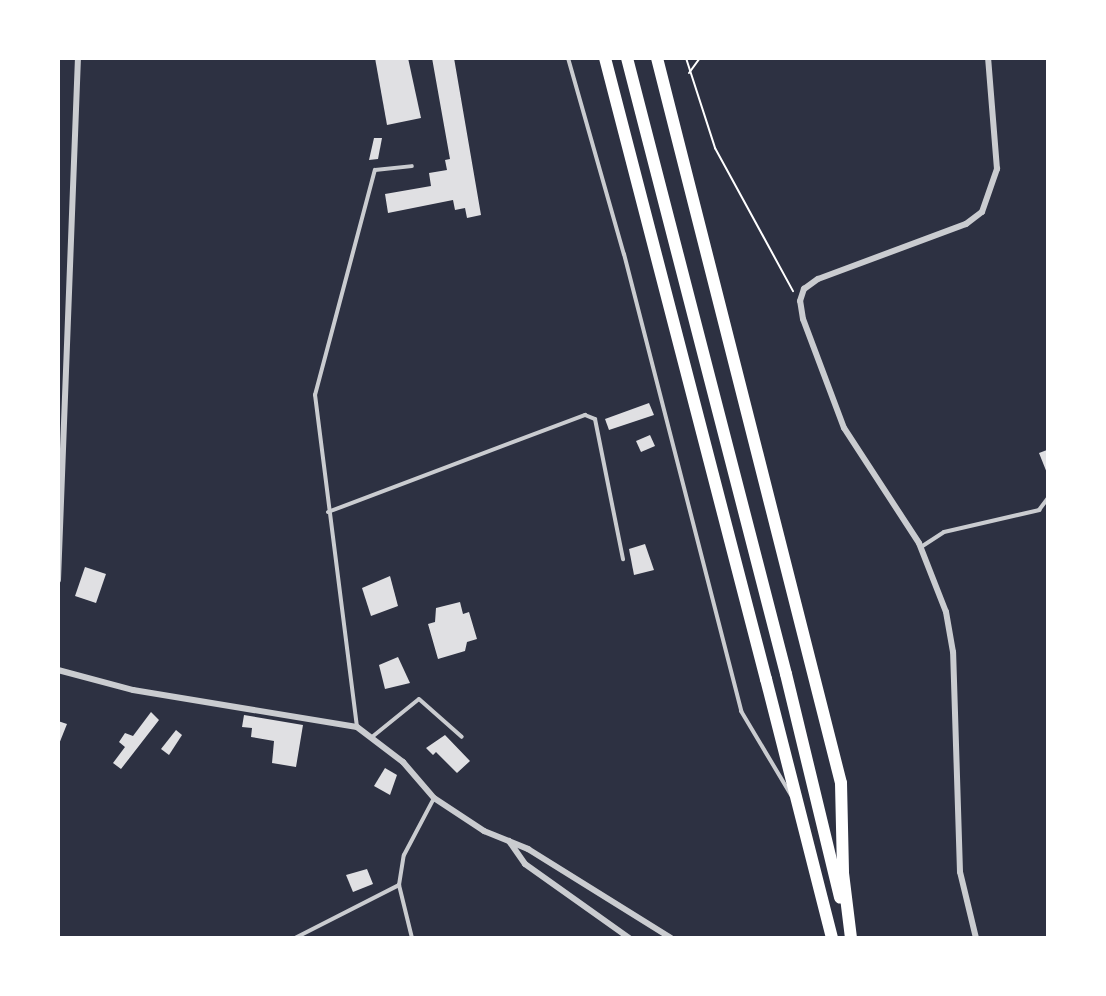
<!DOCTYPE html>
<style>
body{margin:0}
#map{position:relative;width:1106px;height:996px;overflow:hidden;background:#2d3142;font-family:"Libre Baskerville",serif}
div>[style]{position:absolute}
.building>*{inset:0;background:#e0e0e3}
.path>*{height:2px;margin:-1px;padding:0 1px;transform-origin:1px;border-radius:1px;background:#fff}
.service>*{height:4px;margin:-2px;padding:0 2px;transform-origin:2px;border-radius:2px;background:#caccd0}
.minor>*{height:6px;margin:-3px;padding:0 3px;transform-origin:3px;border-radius:3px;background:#caccd0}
.trunk>*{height:12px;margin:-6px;padding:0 6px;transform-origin:6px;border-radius:6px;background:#fff}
.motorway>*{height:12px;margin:-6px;padding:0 6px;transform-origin:6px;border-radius:6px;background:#fff}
span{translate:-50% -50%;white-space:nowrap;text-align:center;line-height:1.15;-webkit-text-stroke:6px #fff;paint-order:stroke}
.frame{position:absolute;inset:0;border:60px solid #fff;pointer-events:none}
</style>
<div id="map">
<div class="building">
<div style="clip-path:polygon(375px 58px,408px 58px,421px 118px,387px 125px)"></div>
<div style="clip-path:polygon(432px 58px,454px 58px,481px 215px,467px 218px,465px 208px,455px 210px,453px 200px,388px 213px,385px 194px,431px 186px,429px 173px,447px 170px,445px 160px,450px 159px)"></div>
<div style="clip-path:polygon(374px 138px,382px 138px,378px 159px,369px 160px)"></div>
<div style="clip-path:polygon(649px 403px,654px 415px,609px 430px,605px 419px)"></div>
<div style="clip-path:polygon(650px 435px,655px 446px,641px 452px,636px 441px)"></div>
<div style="clip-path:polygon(1047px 450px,1047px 473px,1039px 453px)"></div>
<div style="clip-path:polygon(645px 544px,654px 570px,634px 575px,629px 549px)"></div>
<div style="clip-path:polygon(85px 567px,106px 574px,96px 603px,75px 596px)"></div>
<div style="clip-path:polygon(390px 576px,398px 606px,371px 616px,362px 588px)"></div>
<div style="clip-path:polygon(460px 602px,463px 614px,469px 612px,477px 639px,467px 642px,465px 651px,438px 659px,428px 624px,435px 622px,436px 608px)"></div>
<div style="clip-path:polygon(398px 657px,410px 683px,385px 689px,379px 665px)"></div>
<div style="clip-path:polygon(151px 712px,159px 720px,121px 769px,113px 763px,125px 747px,119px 742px,125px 733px,133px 736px)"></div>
<div style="clip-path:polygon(244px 715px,303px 725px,296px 767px,272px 763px,274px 741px,251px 737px,252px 728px,242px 727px)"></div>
<div style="clip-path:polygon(58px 721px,67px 724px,59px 744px,58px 744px)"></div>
<div style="clip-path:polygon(176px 730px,182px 735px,169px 755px,161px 749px)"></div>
<div style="clip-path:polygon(445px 735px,470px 761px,457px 773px,436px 752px,433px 755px,426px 748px)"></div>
<div style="clip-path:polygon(385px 768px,397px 775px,390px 795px,374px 786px)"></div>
<div style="clip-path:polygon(367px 869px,373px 884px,353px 892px,346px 875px)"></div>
</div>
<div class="path">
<div style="left:686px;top:58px;width:95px;rotate:72.1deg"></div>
<div style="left:715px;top:148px;width:163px;rotate:61.4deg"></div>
<div style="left:689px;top:73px;width:19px;rotate:-54deg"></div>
</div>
<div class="service">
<div style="left:568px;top:58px;width:204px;rotate:74.1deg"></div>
<div style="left:624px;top:254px;width:472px;rotate:75.6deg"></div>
<div style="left:741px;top:711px;width:98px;rotate:59.2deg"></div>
<div style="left:328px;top:512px;width:275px;rotate:-20.7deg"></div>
<div style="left:585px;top:415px;width:11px;rotate:22deg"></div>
<div style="left:595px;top:419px;width:143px;rotate:78.7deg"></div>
<div style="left:921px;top:547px;width:27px;rotate:-33deg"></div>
<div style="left:944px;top:532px;width:98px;rotate:-13deg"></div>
<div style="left:1039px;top:510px;width:15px;rotate:-53deg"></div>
<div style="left:357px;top:727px;width:335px;rotate:-97.2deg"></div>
<div style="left:315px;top:395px;width:233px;rotate:-75.1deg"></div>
<div style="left:375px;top:170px;width:37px;rotate:-6deg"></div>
<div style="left:372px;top:737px;width:60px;rotate:-39deg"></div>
<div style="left:419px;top:699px;width:57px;rotate:41.5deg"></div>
<div style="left:295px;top:938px;width:117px;rotate:-27deg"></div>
<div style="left:412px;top:938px;width:55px;rotate:-103.8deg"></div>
<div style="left:399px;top:885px;width:30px;rotate:-81deg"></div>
<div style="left:404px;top:855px;width:64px;rotate:-62.2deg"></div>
</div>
<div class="minor">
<div style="left:58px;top:580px;width:522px;rotate:-87.81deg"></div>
<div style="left:58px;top:670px;width:78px;rotate:14.9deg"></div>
<div style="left:133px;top:690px;width:227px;rotate:9.4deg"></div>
<div style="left:357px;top:727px;width:58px;rotate:37.3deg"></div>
<div style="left:403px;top:762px;width:48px;rotate:49.3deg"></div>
<div style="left:434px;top:798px;width:60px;rotate:33.4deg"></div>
<div style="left:484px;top:831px;width:48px;rotate:22.2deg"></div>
<div style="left:528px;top:849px;width:168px;rotate:31.9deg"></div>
<div style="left:509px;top:841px;width:28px;rotate:55deg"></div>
<div style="left:525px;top:864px;width:128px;rotate:35.4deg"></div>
<div style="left:976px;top:938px;width:68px;rotate:-103.6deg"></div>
<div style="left:960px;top:872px;width:220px;rotate:-91.8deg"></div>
<div style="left:953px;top:652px;width:41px;rotate:-99.9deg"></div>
<div style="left:946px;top:612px;width:74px;rotate:-111.4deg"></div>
<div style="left:919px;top:543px;width:137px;rotate:-123.1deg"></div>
<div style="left:844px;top:428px;width:116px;rotate:-110.6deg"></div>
<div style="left:803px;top:319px;width:18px;rotate:-99deg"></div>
<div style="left:800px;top:301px;width:13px;rotate:-72deg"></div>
<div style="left:804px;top:289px;width:17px;rotate:-36deg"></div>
<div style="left:818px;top:279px;width:158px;rotate:-20.4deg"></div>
<div style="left:966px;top:224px;width:20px;rotate:-37deg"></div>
<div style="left:982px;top:212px;width:46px;rotate:-70.8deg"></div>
<div style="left:997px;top:169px;width:111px;rotate:-94.6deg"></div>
</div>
<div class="trunk">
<div style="left:657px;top:58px;width:748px;rotate:75.76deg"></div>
<div style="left:841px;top:783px;width:90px;rotate:88.7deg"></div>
<div style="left:843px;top:873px;width:65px;rotate:83deg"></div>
<div style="left:786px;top:674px;width:230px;rotate:76.4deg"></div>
<div style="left:766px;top:679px;width:267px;rotate:75.7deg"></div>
</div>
<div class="motorway">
<div style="left:605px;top:58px;width:642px;rotate:75.47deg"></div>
<div style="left:627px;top:58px;width:636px;rotate:75.53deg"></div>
</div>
<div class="frame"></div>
</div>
